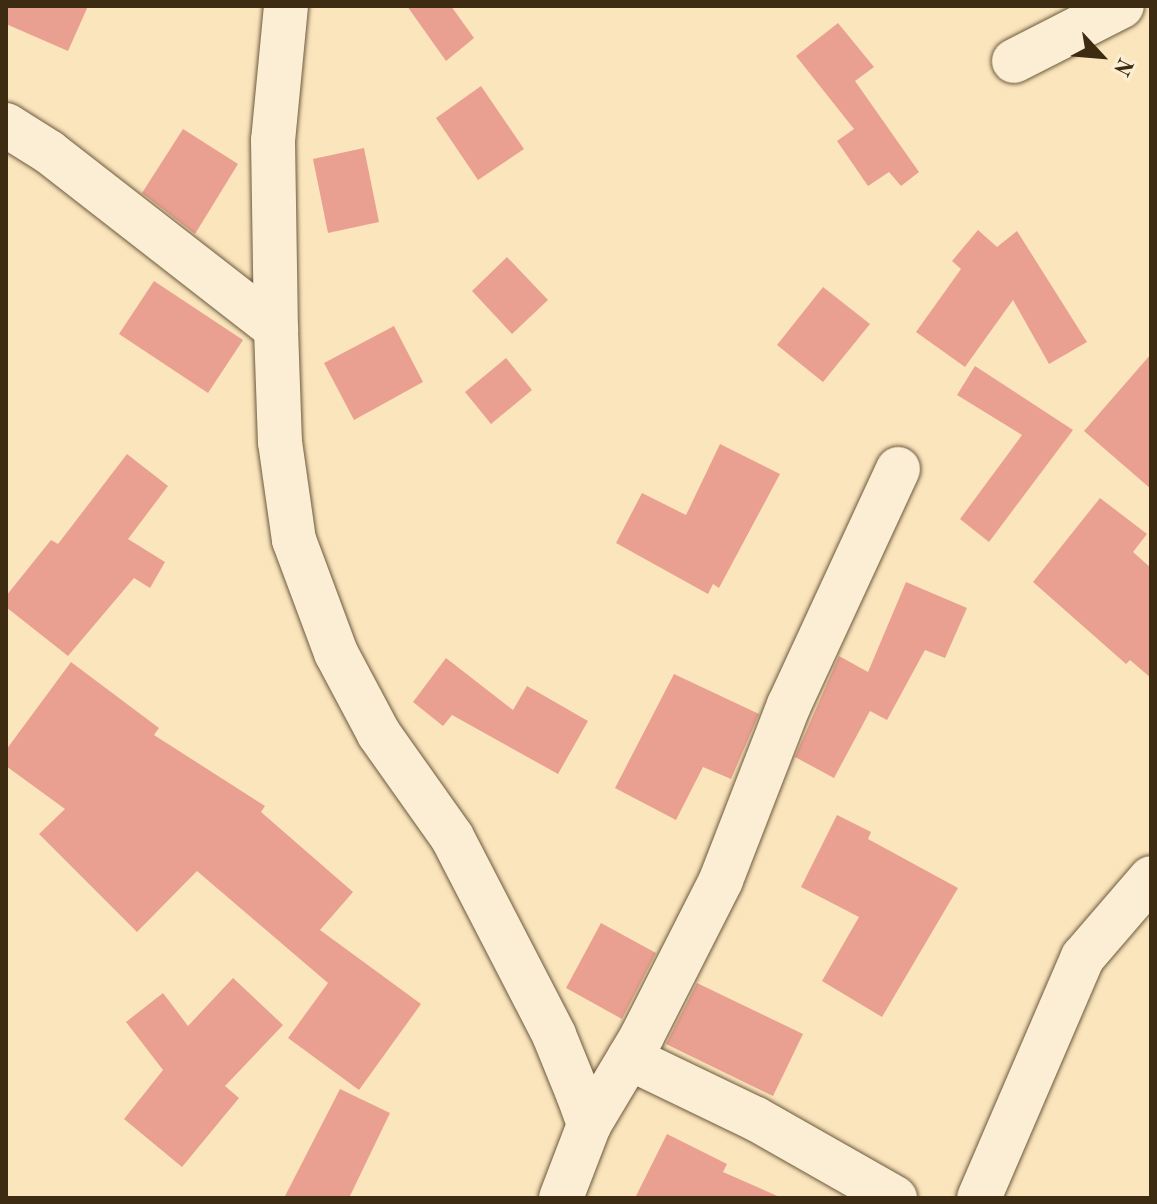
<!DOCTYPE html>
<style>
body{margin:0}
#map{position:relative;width:1157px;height:1204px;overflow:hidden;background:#fbe5bd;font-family:"Old Standard TT",serif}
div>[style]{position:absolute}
.building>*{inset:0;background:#eaa090}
.roads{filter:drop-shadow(0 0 2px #6c5a3d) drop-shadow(0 0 2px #6c5a3d)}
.minor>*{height:44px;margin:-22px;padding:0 22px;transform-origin:22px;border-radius:22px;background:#fceed4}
span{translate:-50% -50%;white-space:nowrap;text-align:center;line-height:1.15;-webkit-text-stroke:6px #fceed4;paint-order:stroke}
.frame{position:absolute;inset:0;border:8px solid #3d2b12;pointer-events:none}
.north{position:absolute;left:1061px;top:16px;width:80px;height:80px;-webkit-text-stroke:6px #fceed4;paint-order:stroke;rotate:116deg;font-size:22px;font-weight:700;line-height:32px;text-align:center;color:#3d2b12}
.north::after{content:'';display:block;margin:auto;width:28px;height:36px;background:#3d2b12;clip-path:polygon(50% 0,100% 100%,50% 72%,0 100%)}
</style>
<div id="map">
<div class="building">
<div style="clip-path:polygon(6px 6px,88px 6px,68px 51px,6px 24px)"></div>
<div style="clip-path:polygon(407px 6px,451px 6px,474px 38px,446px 61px)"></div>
<div style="clip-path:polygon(838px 23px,874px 67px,855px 81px,919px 172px,901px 186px,889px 172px,868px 186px,837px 141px,854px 129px,796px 56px)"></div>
<div style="clip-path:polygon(481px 86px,524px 149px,478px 180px,436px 118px)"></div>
<div style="clip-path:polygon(183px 129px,238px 164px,195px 234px,142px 193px)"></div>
<div style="clip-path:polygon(364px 148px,379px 222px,328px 233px,313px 159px)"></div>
<div style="clip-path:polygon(978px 230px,997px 247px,1017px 231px,1087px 342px,1049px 364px,1013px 300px,965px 367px,916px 332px,961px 269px,952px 261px)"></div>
<div style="clip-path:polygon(507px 257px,548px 300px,512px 334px,472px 291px)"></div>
<div style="clip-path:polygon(154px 281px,243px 340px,208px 393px,119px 334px)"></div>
<div style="clip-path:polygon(823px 287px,870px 324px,823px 382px,777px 345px)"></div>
<div style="clip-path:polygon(394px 326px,423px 382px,354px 420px,324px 363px)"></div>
<div style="clip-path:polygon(1151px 354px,1151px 489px,1084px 431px)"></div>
<div style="clip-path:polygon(506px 358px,532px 390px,491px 424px,465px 392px)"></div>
<div style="clip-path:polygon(975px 366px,1073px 430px,989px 542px,960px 519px,1022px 435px,957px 395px)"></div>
<div style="clip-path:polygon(720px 444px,780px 474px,719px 588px,713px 584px,708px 594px,616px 543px,642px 493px,686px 515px)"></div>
<div style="clip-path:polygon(127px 454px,168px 486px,128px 539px,165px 562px,150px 588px,134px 578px,68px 656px,6px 607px,6px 596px,51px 540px,58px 544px)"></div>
<div style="clip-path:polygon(1100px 498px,1147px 534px,1133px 552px,1151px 568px,1151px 678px,1130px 660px,1126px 664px,1033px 582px)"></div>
<div style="clip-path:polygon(906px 582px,967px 608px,945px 658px,925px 650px,887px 720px,870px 711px,834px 778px,795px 757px,839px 656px,868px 672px)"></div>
<div style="clip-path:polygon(446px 658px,513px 710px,527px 686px,588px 721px,558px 774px,452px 715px,443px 726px,413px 702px)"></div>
<div style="clip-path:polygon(71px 662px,159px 728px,154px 735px,265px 806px,261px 812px,353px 892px,320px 930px,421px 1004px,359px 1090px,288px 1038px,328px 983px,197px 871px,137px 932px,39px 834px,65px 809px,6px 766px,6px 750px)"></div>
<div style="clip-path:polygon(674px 674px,759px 714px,731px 779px,703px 767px,676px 820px,615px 788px)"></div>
<div style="clip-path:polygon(837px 815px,871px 832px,868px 839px,958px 888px,882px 1017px,822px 981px,859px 917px,801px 887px)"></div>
<div style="clip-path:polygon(601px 923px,656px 953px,622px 1019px,566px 988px)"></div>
<div style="clip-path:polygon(233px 978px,283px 1025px,225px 1086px,239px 1098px,182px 1167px,124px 1119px,163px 1070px,126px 1022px,163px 993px,188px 1026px)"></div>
<div style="clip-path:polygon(697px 983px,803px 1034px,773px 1096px,666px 1044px)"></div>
<div style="clip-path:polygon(340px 1089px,390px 1113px,349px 1198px,284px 1198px)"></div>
<div style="clip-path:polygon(667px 1134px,727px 1164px,723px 1172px,782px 1198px,635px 1198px)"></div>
</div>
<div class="roads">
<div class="minor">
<div style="left:286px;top:6px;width:135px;rotate:95.5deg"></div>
<div style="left:273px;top:140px;width:189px;rotate:89.1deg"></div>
<div style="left:276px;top:329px;width:113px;rotate:88deg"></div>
<div style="left:280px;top:442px;width:99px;rotate:81.9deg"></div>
<div style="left:294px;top:540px;width:121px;rotate:69.6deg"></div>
<div style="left:336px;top:653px;width:92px;rotate:62deg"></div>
<div style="left:379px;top:734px;width:126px;rotate:54.7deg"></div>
<div style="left:452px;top:837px;width:223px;rotate:62.7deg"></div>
<div style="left:554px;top:1035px;width:64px;rotate:67.9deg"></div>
<div style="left:578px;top:1094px;width:33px;rotate:70deg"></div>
<div style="left:589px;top:1125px;width:78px;rotate:111deg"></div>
<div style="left:1014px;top:61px;width:121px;rotate:-27deg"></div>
<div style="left:6px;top:125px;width:51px;rotate:32.1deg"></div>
<div style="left:49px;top:152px;width:288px;rotate:37.9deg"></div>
<div style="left:629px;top:1058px;width:141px;rotate:25.7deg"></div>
<div style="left:756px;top:1119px;width:160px;rotate:29.6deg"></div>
<div style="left:589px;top:1125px;width:104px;rotate:-59.2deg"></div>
<div style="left:642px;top:1036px;width:175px;rotate:-63.1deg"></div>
<div style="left:721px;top:880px;width:188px;rotate:-68.8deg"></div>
<div style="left:789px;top:705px;width:260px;rotate:-65.2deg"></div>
<div style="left:979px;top:1198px;width:262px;rotate:-66.7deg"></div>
<div style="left:1083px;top:957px;width:104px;rotate:-49.3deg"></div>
</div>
</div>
<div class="frame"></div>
<div class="north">N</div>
</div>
